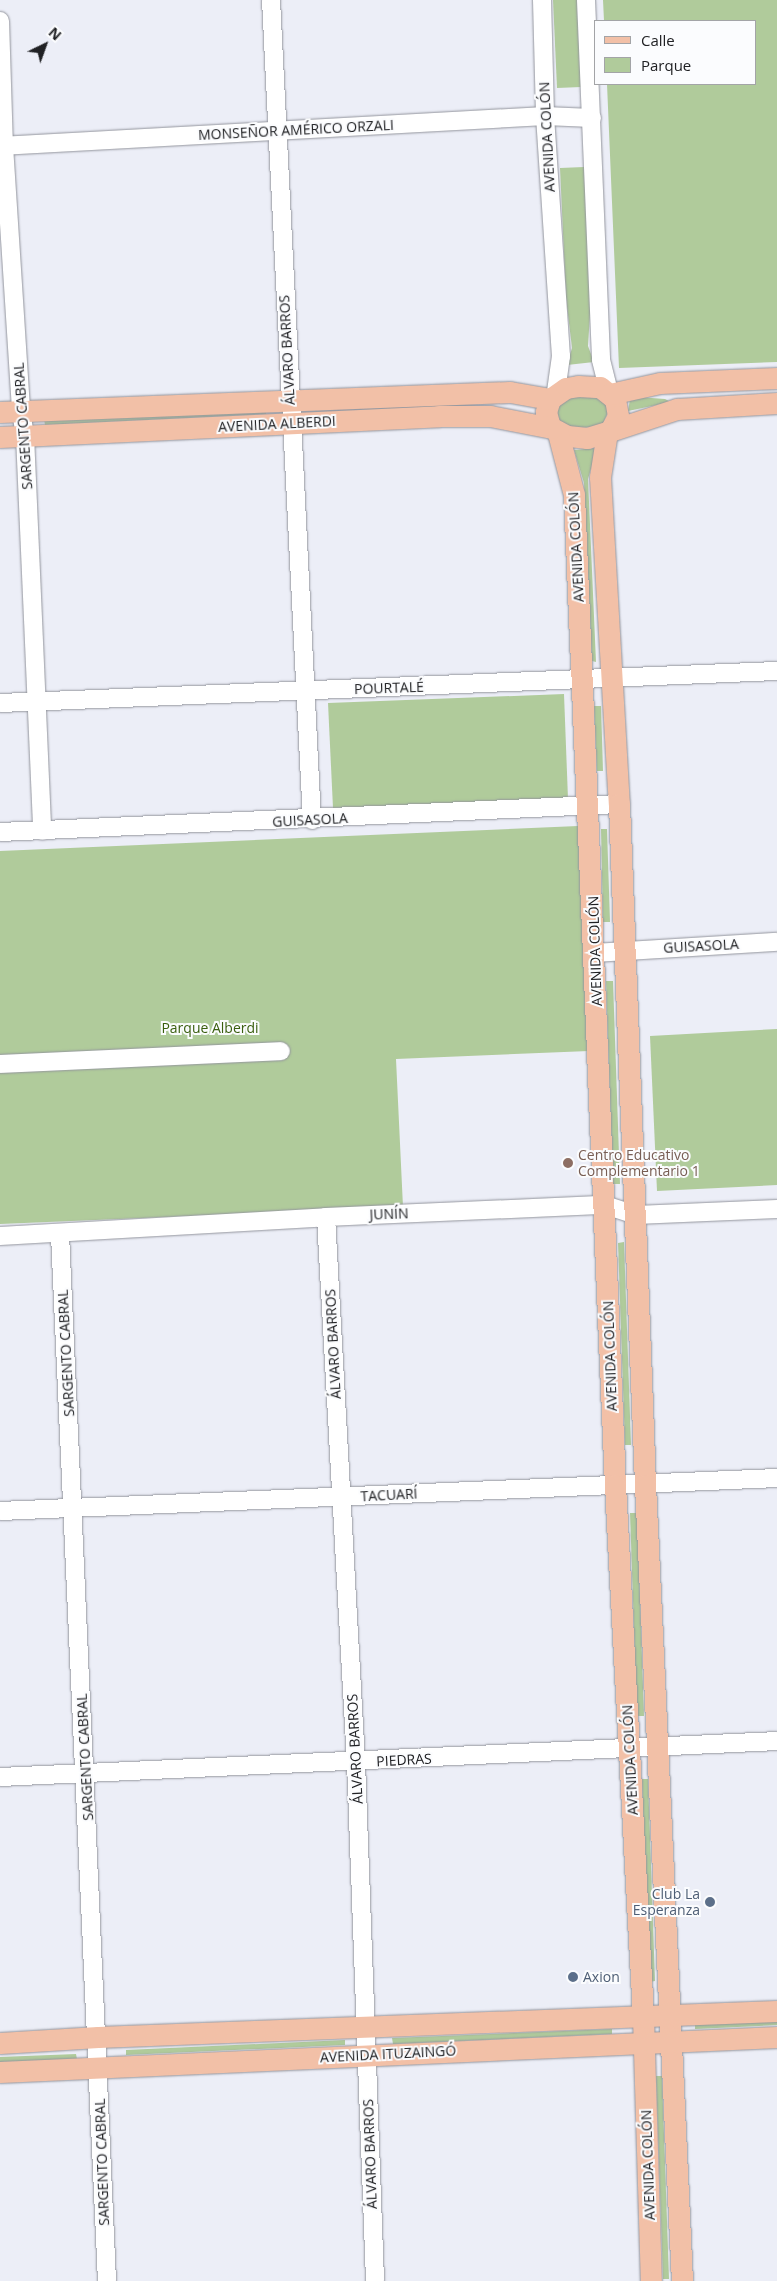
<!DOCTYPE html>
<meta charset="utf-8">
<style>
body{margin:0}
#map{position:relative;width:777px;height:2281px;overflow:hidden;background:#eceef7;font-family:"Open Sans",sans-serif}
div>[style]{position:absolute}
.green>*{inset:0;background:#b0cb9b}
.roads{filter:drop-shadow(0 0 1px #93959d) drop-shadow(0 0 1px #93959d)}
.minor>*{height:18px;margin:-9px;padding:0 9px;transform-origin:9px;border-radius:9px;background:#fff}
.major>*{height:21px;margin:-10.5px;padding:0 10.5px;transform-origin:10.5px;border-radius:10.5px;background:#f2c0a7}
.dots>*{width:14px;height:14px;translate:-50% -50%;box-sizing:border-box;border:2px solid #fbfcfe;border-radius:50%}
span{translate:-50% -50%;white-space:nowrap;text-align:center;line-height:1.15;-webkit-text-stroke:4px #fbfcfe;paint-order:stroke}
.street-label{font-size:14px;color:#202124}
.park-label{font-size:14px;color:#395e0e}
.education-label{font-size:14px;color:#785e54}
.left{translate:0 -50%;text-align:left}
.service-label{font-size:14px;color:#4e5e75}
.right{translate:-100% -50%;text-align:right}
.legend{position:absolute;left:594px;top:20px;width:162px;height:65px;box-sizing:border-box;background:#fbfcfe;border:1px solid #a3a4a7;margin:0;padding:6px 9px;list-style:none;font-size:15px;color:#202124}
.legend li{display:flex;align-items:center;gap:10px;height:25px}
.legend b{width:25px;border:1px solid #a3a4a7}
.north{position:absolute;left:20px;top:20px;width:50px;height:50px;-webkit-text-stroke:4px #fbfcfe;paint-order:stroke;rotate:42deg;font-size:14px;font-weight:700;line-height:20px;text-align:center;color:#202124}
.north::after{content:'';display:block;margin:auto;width:18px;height:22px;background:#202124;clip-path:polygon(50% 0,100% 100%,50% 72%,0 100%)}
</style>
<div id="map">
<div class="green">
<div style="clip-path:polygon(553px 0,577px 0,581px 87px,557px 88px)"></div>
<div style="clip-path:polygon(603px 0,777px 0,777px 362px,619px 368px,607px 84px,756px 84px,756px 21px,604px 21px)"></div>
<div style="clip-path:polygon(584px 167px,591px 298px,588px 346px,594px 362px,567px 365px,572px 348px,566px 298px,560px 168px)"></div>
<div style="clip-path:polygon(598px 395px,611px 405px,602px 426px,569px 429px,556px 421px,555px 405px,568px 396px)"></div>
<div style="clip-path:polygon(638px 397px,665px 399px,671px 402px,628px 411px,630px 399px)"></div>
<div style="clip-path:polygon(266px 408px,266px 414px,45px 425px,44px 419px)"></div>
<div style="clip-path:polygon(597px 448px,588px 479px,596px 662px,592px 661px,584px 483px,574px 450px)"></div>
<div style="clip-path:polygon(564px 694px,568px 799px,333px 808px,328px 703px)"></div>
<div style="clip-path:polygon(594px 706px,601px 706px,603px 771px,597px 771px)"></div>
<div style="clip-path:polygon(578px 826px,589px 1051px,396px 1059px,403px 1207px,0 1224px,0 851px)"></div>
<div style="clip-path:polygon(601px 829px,607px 829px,610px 922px,603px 922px)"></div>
<div style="clip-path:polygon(606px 981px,613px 981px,620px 1184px,613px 1184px)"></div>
<div style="clip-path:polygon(777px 1029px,777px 1185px,657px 1191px,650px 1036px)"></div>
<div style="clip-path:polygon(624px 1242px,631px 1445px,625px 1445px,618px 1243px)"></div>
<div style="clip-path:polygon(630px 1513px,637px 1513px,644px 1716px,637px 1716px)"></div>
<div style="clip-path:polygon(642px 1779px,648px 1779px,655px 1981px,649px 1982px)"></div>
<div style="clip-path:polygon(777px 2020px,777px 2025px,695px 2029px,695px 2024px)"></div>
<div style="clip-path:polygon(612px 2029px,612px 2034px,393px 2044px,392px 2038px)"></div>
<div style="clip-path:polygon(345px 2040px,345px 2045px,126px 2055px,126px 2050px)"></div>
<div style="clip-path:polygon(76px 2054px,77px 2059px,0 2062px,0 2057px)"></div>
<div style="clip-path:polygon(656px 2076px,662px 2076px,669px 2279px,663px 2279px)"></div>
</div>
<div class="roads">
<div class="minor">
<div style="left:271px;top:0;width:821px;rotate:87.14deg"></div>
<div style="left:542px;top:0;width:116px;rotate:88.5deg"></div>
<div style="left:545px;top:116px;width:241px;rotate:86.2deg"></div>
<div style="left:561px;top:356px;width:37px;rotate:98deg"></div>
<div style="left:586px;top:0;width:360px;rotate:87.6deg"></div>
<div style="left:601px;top:360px;width:33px;rotate:76deg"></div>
<div style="left:0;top:21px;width:125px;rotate:88.2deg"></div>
<div style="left:4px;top:146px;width:266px;rotate:86.3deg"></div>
<div style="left:21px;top:411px;width:25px;rotate:81deg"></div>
<div style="left:25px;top:436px;width:395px;rotate:87.5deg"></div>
<div style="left:0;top:146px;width:546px;rotate:-3.15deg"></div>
<div style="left:545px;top:116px;width:47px;rotate:2.4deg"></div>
<div style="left:0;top:703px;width:778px;rotate:-2.36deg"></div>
<div style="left:0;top:832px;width:620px;rotate:-2.59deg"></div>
<div style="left:595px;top:953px;width:182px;rotate:-3.5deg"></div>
<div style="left:0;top:1064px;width:281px;rotate:-2.6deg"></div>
<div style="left:326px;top:1217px;width:546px;rotate:86.85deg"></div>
<div style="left:356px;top:1762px;width:519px;rotate:87.9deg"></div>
<div style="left:60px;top:1234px;width:1048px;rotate:87.43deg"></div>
<div style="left:0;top:1236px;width:327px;rotate:-3.3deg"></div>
<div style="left:326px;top:1217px;width:279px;rotate:-2.5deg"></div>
<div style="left:605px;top:1205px;width:33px;rotate:18deg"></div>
<div style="left:636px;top:1215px;width:141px;rotate:-2.4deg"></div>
<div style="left:0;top:1511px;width:778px;rotate:-2.43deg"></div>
<div style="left:0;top:1777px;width:778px;rotate:-2.65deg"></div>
</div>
<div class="major">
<div style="left:578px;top:386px;width:22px;rotate:3deg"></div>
<div style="left:600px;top:387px;width:19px;rotate:39deg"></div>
<div style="left:615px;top:399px;width:17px;rotate:80deg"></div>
<div style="left:618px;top:416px;width:17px;rotate:118deg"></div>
<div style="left:610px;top:431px;width:24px;rotate:163deg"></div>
<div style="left:587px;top:438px;width:20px;rotate:-174deg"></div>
<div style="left:567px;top:436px;width:19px;rotate:-152deg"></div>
<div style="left:550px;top:427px;width:16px;rotate:-105deg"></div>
<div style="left:546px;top:412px;width:14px;rotate:-73deg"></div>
<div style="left:550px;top:399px;width:19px;rotate:-35deg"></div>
<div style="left:566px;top:388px;width:12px;rotate:-9deg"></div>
<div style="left:610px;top:394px;width:51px;rotate:-12.4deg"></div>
<div style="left:660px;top:383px;width:117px;rotate:-2.4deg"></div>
<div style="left:0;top:412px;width:510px;rotate:-2.25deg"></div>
<div style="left:510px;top:392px;width:41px;rotate:9.9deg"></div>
<div style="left:610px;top:431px;width:71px;rotate:-18.2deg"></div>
<div style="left:677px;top:409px;width:100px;rotate:-3.4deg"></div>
<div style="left:607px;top:432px;width:46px;rotate:98.8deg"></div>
<div style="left:600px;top:477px;width:328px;rotate:86.7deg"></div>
<div style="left:619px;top:804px;width:681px;rotate:87.81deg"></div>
<div style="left:645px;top:1485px;width:797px;rotate:87.34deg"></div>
<div style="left:558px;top:433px;width:64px;rotate:75.5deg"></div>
<div style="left:574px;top:495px;width:991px;rotate:87.63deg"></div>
<div style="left:615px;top:1485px;width:532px;rotate:86.98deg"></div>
<div style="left:643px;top:2016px;width:265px;rotate:88.3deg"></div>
<div style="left:0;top:437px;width:440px;rotate:-2.7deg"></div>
<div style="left:439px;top:416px;width:51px"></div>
<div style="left:490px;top:416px;width:63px;rotate:11deg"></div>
<div style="left:0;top:2043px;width:98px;rotate:-3.5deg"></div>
<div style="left:98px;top:2037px;width:679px;rotate:-2.19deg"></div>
<div style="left:0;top:2072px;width:778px;rotate:-2.58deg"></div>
</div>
</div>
<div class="dots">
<div style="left:568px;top:1163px;background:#8d6e63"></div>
<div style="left:710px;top:1902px;background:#5c6f8a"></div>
<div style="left:573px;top:1977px;background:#5c6f8a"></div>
</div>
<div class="street-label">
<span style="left:296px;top:130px;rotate:-3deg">MONSEÑOR AMÉRICO ORZALI</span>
<span style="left:547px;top:137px;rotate:-93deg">AVENIDA COLÓN</span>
<span style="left:287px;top:350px;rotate:-93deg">ÁLVARO BARROS</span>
<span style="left:277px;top:424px;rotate:-3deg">AVENIDA ALBERDI</span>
<span style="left:23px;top:426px;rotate:-94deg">SARGENTO CABRAL</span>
<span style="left:576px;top:547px;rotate:-93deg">AVENIDA COLÓN</span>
<span style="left:389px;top:688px;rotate:-2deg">POURTALÉ</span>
<span style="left:310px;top:820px;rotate:-3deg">GUISASOLA</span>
<span style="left:701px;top:946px;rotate:-3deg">GUISASOLA</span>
<span style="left:595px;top:951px;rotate:-92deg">AVENIDA COLÓN</span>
<span style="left:389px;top:1214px;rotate:-2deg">JUNÍN</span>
<span style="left:333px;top:1344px;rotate:-93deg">ÁLVARO BARROS</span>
<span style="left:66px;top:1353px;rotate:-93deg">SARGENTO CABRAL</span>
<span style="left:610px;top:1356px;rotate:-92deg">AVENIDA COLÓN</span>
<span style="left:389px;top:1495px;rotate:-3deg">TACUARÍ</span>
<span style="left:355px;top:1749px;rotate:-93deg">ÁLVARO BARROS</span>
<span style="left:85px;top:1757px;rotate:-93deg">SARGENTO CABRAL</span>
<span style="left:404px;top:1760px;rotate:-3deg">PIEDRAS</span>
<span style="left:630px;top:1760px;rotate:-93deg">AVENIDA COLÓN</span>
<span style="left:388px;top:2054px;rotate:-3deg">AVENIDA ITUZAINGÓ</span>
<span style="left:370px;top:2154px;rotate:-92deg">ÁLVARO BARROS</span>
<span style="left:102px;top:2162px;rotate:-92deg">SARGENTO CABRAL</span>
<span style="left:648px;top:2165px;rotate:-92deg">AVENIDA COLÓN</span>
</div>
<div class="park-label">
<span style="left:210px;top:1028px">Parque Alberdi</span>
</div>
<div class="education-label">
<span class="left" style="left:578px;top:1163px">Centro Educativo<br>Complementario 1</span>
</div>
<div class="service-label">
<span class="right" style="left:700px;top:1902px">Club La<br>Esperanza</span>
<span class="left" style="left:583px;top:1977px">Axion</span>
</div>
<ul class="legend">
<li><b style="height:6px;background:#f2c0a7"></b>Calle</li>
<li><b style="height:14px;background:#b0cb9b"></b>Parque</li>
</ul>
<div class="north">N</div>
</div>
